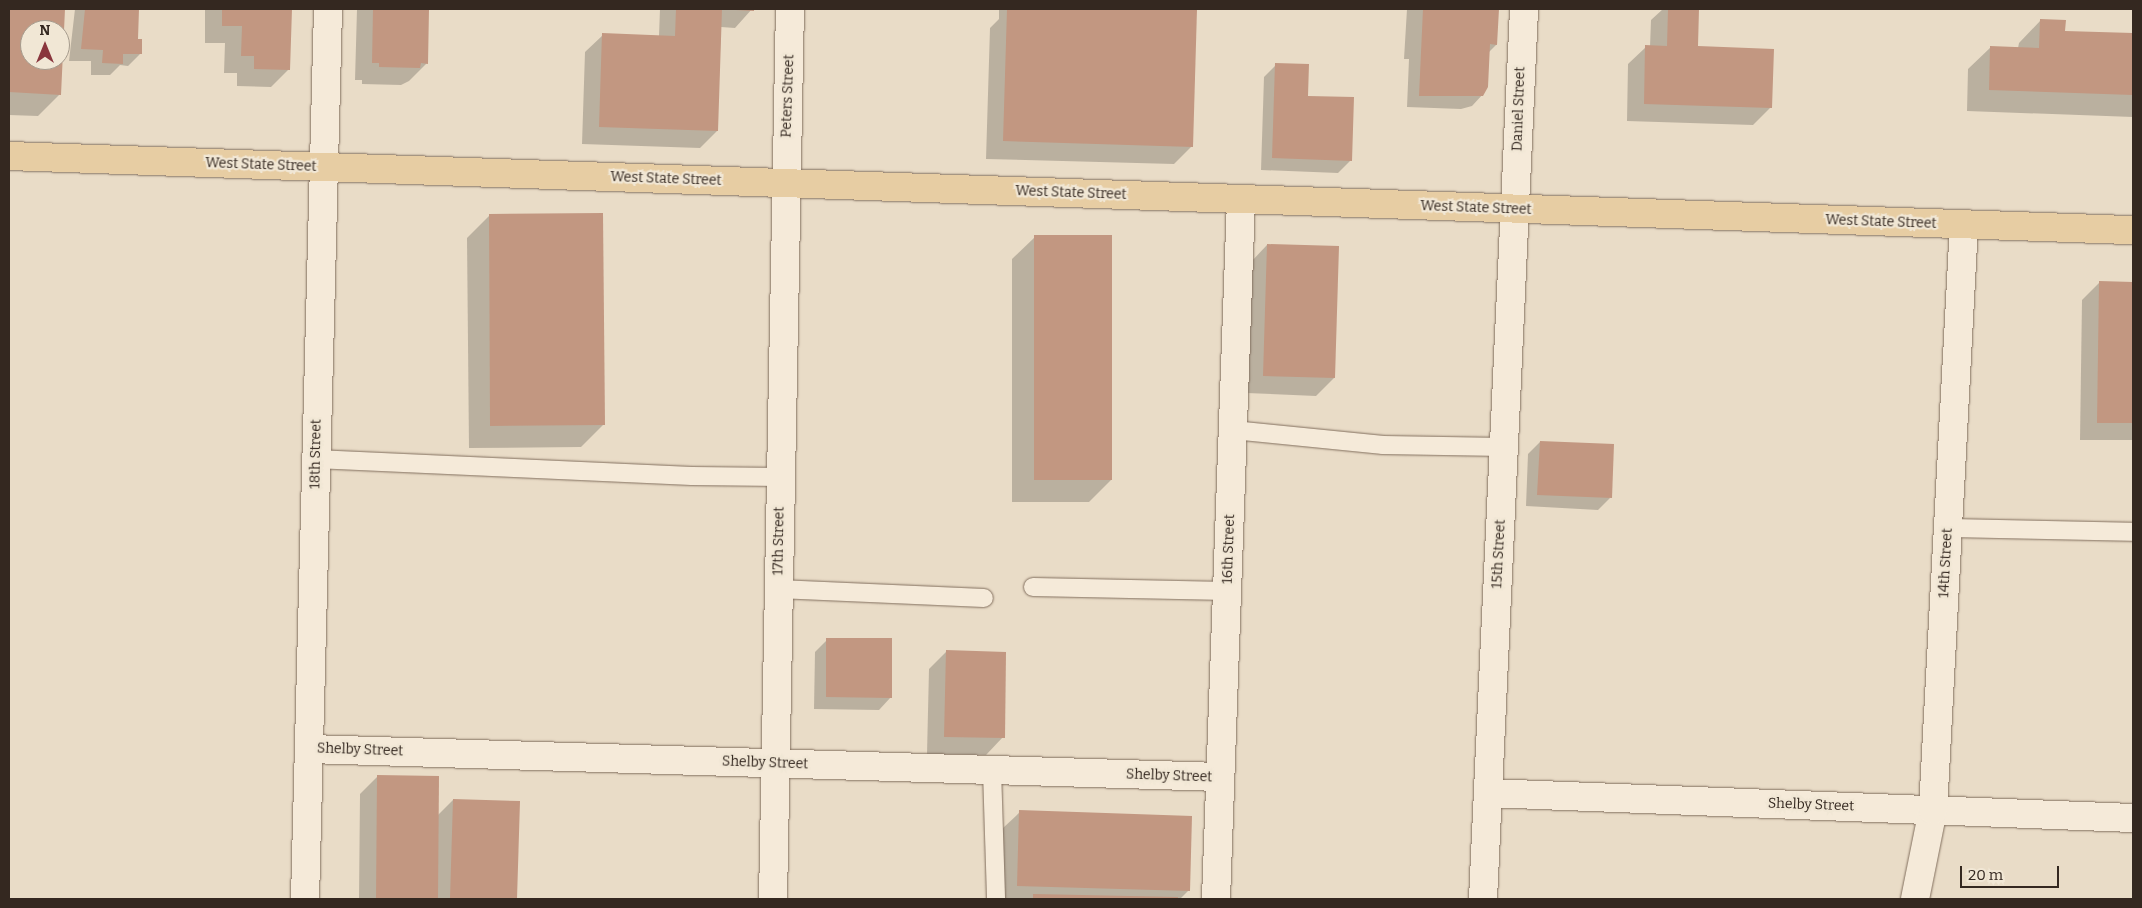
<!DOCTYPE html>
<style>
body{margin:0}
#map{position:relative;width:2142px;height:908px;overflow:hidden;background:#e9dcc7;font-family:Bitter,serif}
div>[style]{position:absolute}
.shadow>*{inset:0;background:#0003}
.building>*{inset:0;background:#c29781}
.roads{filter:drop-shadow(0 0 1px #826f5e) drop-shadow(0 0 1px #826f5e)}
.lane>*{height:18px;margin:-9px;padding:0 9px;transform-origin:9px;border-radius:9px;background:#f5ead9}
.street>*{height:28px;margin:-14px;padding:0 14px;transform-origin:14px;border-radius:14px;background:#f5ead9}
.secondary>*{height:28px;margin:-14px;padding:0 14px;transform-origin:14px;border-radius:14px;background:#f5ead9}
.primary>*{height:28px;margin:-14px;padding:0 14px;transform-origin:14px;border-radius:14px;background:#e7cda3}
span{translate:-50% -50%;white-space:nowrap;text-align:center;line-height:1.15;-webkit-text-stroke:4.5px #f1e7d5;paint-order:stroke}
.street-label{font-size:14px;color:#342820}
.frame{position:absolute;inset:0;border:10px solid #342820;pointer-events:none}
.north{position:absolute;left:20px;top:20px;width:50px;height:50px;box-sizing:border-box;background:#f1e7d5;border:1px solid #a59b8d;border-radius:50%;rotate:0deg;font-size:14px;font-weight:700;line-height:20px;text-align:center;color:#342820}
.north::after{content:'';display:block;margin:auto;width:18px;height:22px;background:#8a363d;clip-path:polygon(50% 0,100% 100%,50% 72%,0 100%)}
.scale{position:absolute;left:1960px;top:866px;width:99px;height:22px;box-sizing:border-box;border:2px solid #342820;border-top:0;padding-left:6px;font-size:15px;line-height:18px;white-space:nowrap;color:#342820;-webkit-text-stroke:4px #f1e7d5;paint-order:stroke}
</style>
<div id="map">
<div class="shadow">
<div style="clip-path:polygon(evenodd,9px 9px,64px 9px,60px 94px,38px 116px,9px 115px,9px 9px,30px 30px,60px 30px,60px 60px,30px 60px,30px 30px)"></div>
<div style="clip-path:polygon(75px 9px,137px 9px,137px 40px,140px 54px,128px 66px,120px 65px,110px 75px,91px 75px,91px 61px,69px 61px)"></div>
<div style="clip-path:polygon(290px 9px,289px 69px,271px 87px,237px 86px,237px 73px,224px 73px,225px 43px,205px 43px,205px 10px)"></div>
<div style="clip-path:polygon(357px 9px,428px 9px,427px 63px,409px 81px,401px 85px,362px 84px,362px 80px,355px 80px)"></div>
<div style="clip-path:polygon(660px 9px,752px 9px,735px 28px,721px 27px,717px 131px,700px 148px,582px 144px,585px 52px,603px 35px,659px 36px)"></div>
<div style="clip-path:polygon(999px 9px,1196px 9px,1192px 146px,1174px 164px,986px 159px,990px 28px,999px 19px)"></div>
<div style="clip-path:polygon(1407px 9px,1498px 9px,1496px 45px,1488px 53px,1484px 93px,1472px 106px,1461px 109px,1407px 107px,1409px 59px,1404px 59px)"></div>
<div style="clip-path:polygon(1663px 9px,1698px 9px,1697px 48px,1771px 107px,1753px 125px,1627px 121px,1628px 64px,1646px 47px,1650px 47px,1651px 20px)"></div>
<div style="clip-path:polygon(2041px 20px,2064px 32px,2133px 34px,2133px 117px,1967px 111px,1968px 69px,1991px 47px,2018px 48px,2019px 43px)"></div>
<div style="clip-path:polygon(1276px 65px,1306px 97px,1350px 161px,1338px 173px,1261px 170px,1264px 77px)"></div>
<div style="clip-path:polygon(490px 215px,604px 424px,581px 447px,469px 448px,467px 238px)"></div>
<div style="clip-path:polygon(1035px 237px,1111px 480px,1089px 502px,1012px 502px,1012px 259px)"></div>
<div style="clip-path:polygon(1267px 245px,1334px 378px,1316px 396px,1246px 393px,1250px 263px)"></div>
<div style="clip-path:polygon(2099px 283px,2133px 283px,2133px 440px,2080px 440px,2082px 300px)"></div>
<div style="clip-path:polygon(1540px 442px,1610px 498px,1598px 510px,1526px 506px,1528px 454px)"></div>
<div style="clip-path:polygon(827px 640px,891px 697px,879px 710px,814px 709px,815px 652px)"></div>
<div style="clip-path:polygon(946px 652px,1003px 737px,986px 755px,927px 754px,929px 669px)"></div>
<div style="clip-path:polygon(378px 776px,437px 816px,453px 800px,519px 802px,515px 899px,359px 899px,360px 794px)"></div>
<div style="clip-path:polygon(1020px 812px,1189px 890px,1180px 899px,1000px 899px,1002px 829px)"></div>
</div>
<div class="building">
<div style="clip-path:polygon(evenodd,9px 9px,65px 9px,61px 95px,9px 92px,9px 9px,30px 30px,60px 30px,60px 60px,30px 60px,30px 30px)"></div>
<div style="clip-path:polygon(85px 9px,139px 9px,138px 39px,142px 39px,142px 54px,123px 54px,123px 64px,102px 63px,103px 50px,81px 49px)"></div>
<div style="clip-path:polygon(222px 9px,292px 9px,290px 70px,254px 69px,254px 56px,241px 56px,242px 26px,222px 26px)"></div>
<div style="clip-path:polygon(373px 9px,429px 9px,428px 64px,421px 63px,420px 68px,379px 67px,379px 63px,372px 63px)"></div>
<div style="clip-path:polygon(676px 9px,722px 9px,718px 131px,599px 127px,602px 33px,675px 36px)"></div>
<div style="clip-path:polygon(737px 9px,754px 9px,754px 11px,736px 10px)"></div>
<div style="clip-path:polygon(1007px 9px,1197px 9px,1193px 147px,1003px 141px)"></div>
<div style="clip-path:polygon(1423px 9px,1499px 9px,1497px 45px,1490px 44px,1488px 87px,1483px 96px,1419px 96px)"></div>
<div style="clip-path:polygon(1668px 9px,1699px 9px,1698px 46px,1774px 49px,1772px 108px,1644px 104px,1645px 45px,1667px 46px)"></div>
<div style="clip-path:polygon(2040px 19px,2066px 20px,2065px 31px,2133px 33px,2133px 95px,1989px 90px,1990px 46px,2039px 48px)"></div>
<div style="clip-path:polygon(1275px 63px,1309px 64px,1308px 96px,1354px 97px,1352px 161px,1272px 158px)"></div>
<div style="clip-path:polygon(603px 213px,605px 425px,490px 426px,489px 214px)"></div>
<div style="clip-path:polygon(1034px 235px,1112px 235px,1112px 480px,1034px 480px)"></div>
<div style="clip-path:polygon(1267px 244px,1339px 246px,1335px 378px,1263px 376px)"></div>
<div style="clip-path:polygon(2099px 281px,2133px 282px,2133px 423px,2097px 423px)"></div>
<div style="clip-path:polygon(1540px 441px,1614px 444px,1612px 498px,1537px 495px)"></div>
<div style="clip-path:polygon(826px 638px,892px 638px,892px 698px,826px 697px)"></div>
<div style="clip-path:polygon(946px 650px,1006px 652px,1005px 738px,944px 737px)"></div>
<div style="clip-path:polygon(377px 775px,439px 776px,438px 899px,376px 899px)"></div>
<div style="clip-path:polygon(453px 799px,520px 801px,517px 899px,450px 899px)"></div>
<div style="clip-path:polygon(1019px 810px,1192px 816px,1190px 891px,1017px 886px)"></div>
<div style="clip-path:polygon(1033px 894px,1178px 897px,1178px 899px,1033px 899px)"></div>
</div>
<div class="roads">
<div class="lane">
<div style="left:1233px;top:430px;width:151px;rotate:5.7deg"></div>
<div style="left:1383px;top:445px;width:121px;rotate:0.9deg"></div>
<div style="left:315px;top:459px;width:377px;rotate:2.6deg"></div>
<div style="left:692px;top:476px;width:89px;rotate:0.6deg"></div>
<div style="left:1948px;top:528px;width:185px;rotate:1.2deg"></div>
<div style="left:1033px;top:587px;width:194px;rotate:1.2deg"></div>
<div style="left:778px;top:589px;width:206px;rotate:2.5deg"></div>
<div style="left:992px;top:770px;width:129px;rotate:88.2deg"></div>
</div>
<div class="street">
<div style="left:309px;top:749px;width:911px;rotate:1.76deg"></div>
<div style="left:1488px;top:793px;width:645px;rotate:2.22deg"></div>
<div style="left:305px;top:899px;width:890px;rotate:-88.52deg"></div>
<div style="left:1216px;top:899px;width:700px;rotate:-87.95deg"></div>
<div style="left:1483px;top:899px;width:891px;rotate:-87.36deg"></div>
<div style="left:1915px;top:899px;width:91px;rotate:-78.6deg"></div>
<div style="left:1933px;top:810px;width:587px;rotate:-86.97deg"></div>
</div>
<div class="secondary">
<div style="left:773px;top:899px;width:890px;rotate:-88.91deg"></div>
</div>
<div class="primary">
<div style="left:9px;top:156px;width:2125px;rotate:2deg"></div>
</div>
</div>
<div class="street-label">
<span style="left:788px;top:96px;rotate:-88deg">Peters Street</span>
<span style="left:1519px;top:109px;rotate:-88deg">Daniel Street</span>
<span style="left:261px;top:165px;rotate:2deg">West State Street</span>
<span style="left:666px;top:179px;rotate:2deg">West State Street</span>
<span style="left:1071px;top:193px;rotate:2deg">West State Street</span>
<span style="left:1476px;top:208px;rotate:2deg">West State Street</span>
<span style="left:1881px;top:222px;rotate:2deg">West State Street</span>
<span style="left:316px;top:454px;rotate:-89deg">18th Street</span>
<span style="left:779px;top:541px;rotate:-89deg">17th Street</span>
<span style="left:1229px;top:549px;rotate:-88deg">16th Street</span>
<span style="left:1499px;top:554px;rotate:-87deg">15th Street</span>
<span style="left:1946px;top:563px;rotate:-87deg">14th Street</span>
<span style="left:360px;top:750px;rotate:2deg">Shelby Street</span>
<span style="left:765px;top:763px;rotate:2deg">Shelby Street</span>
<span style="left:1169px;top:776px;rotate:2deg">Shelby Street</span>
<span style="left:1811px;top:805px;rotate:2deg">Shelby Street</span>
</div>
<div class="frame"></div>
<div class="north">N</div>
<div class="scale">20 m</div>
</div>
